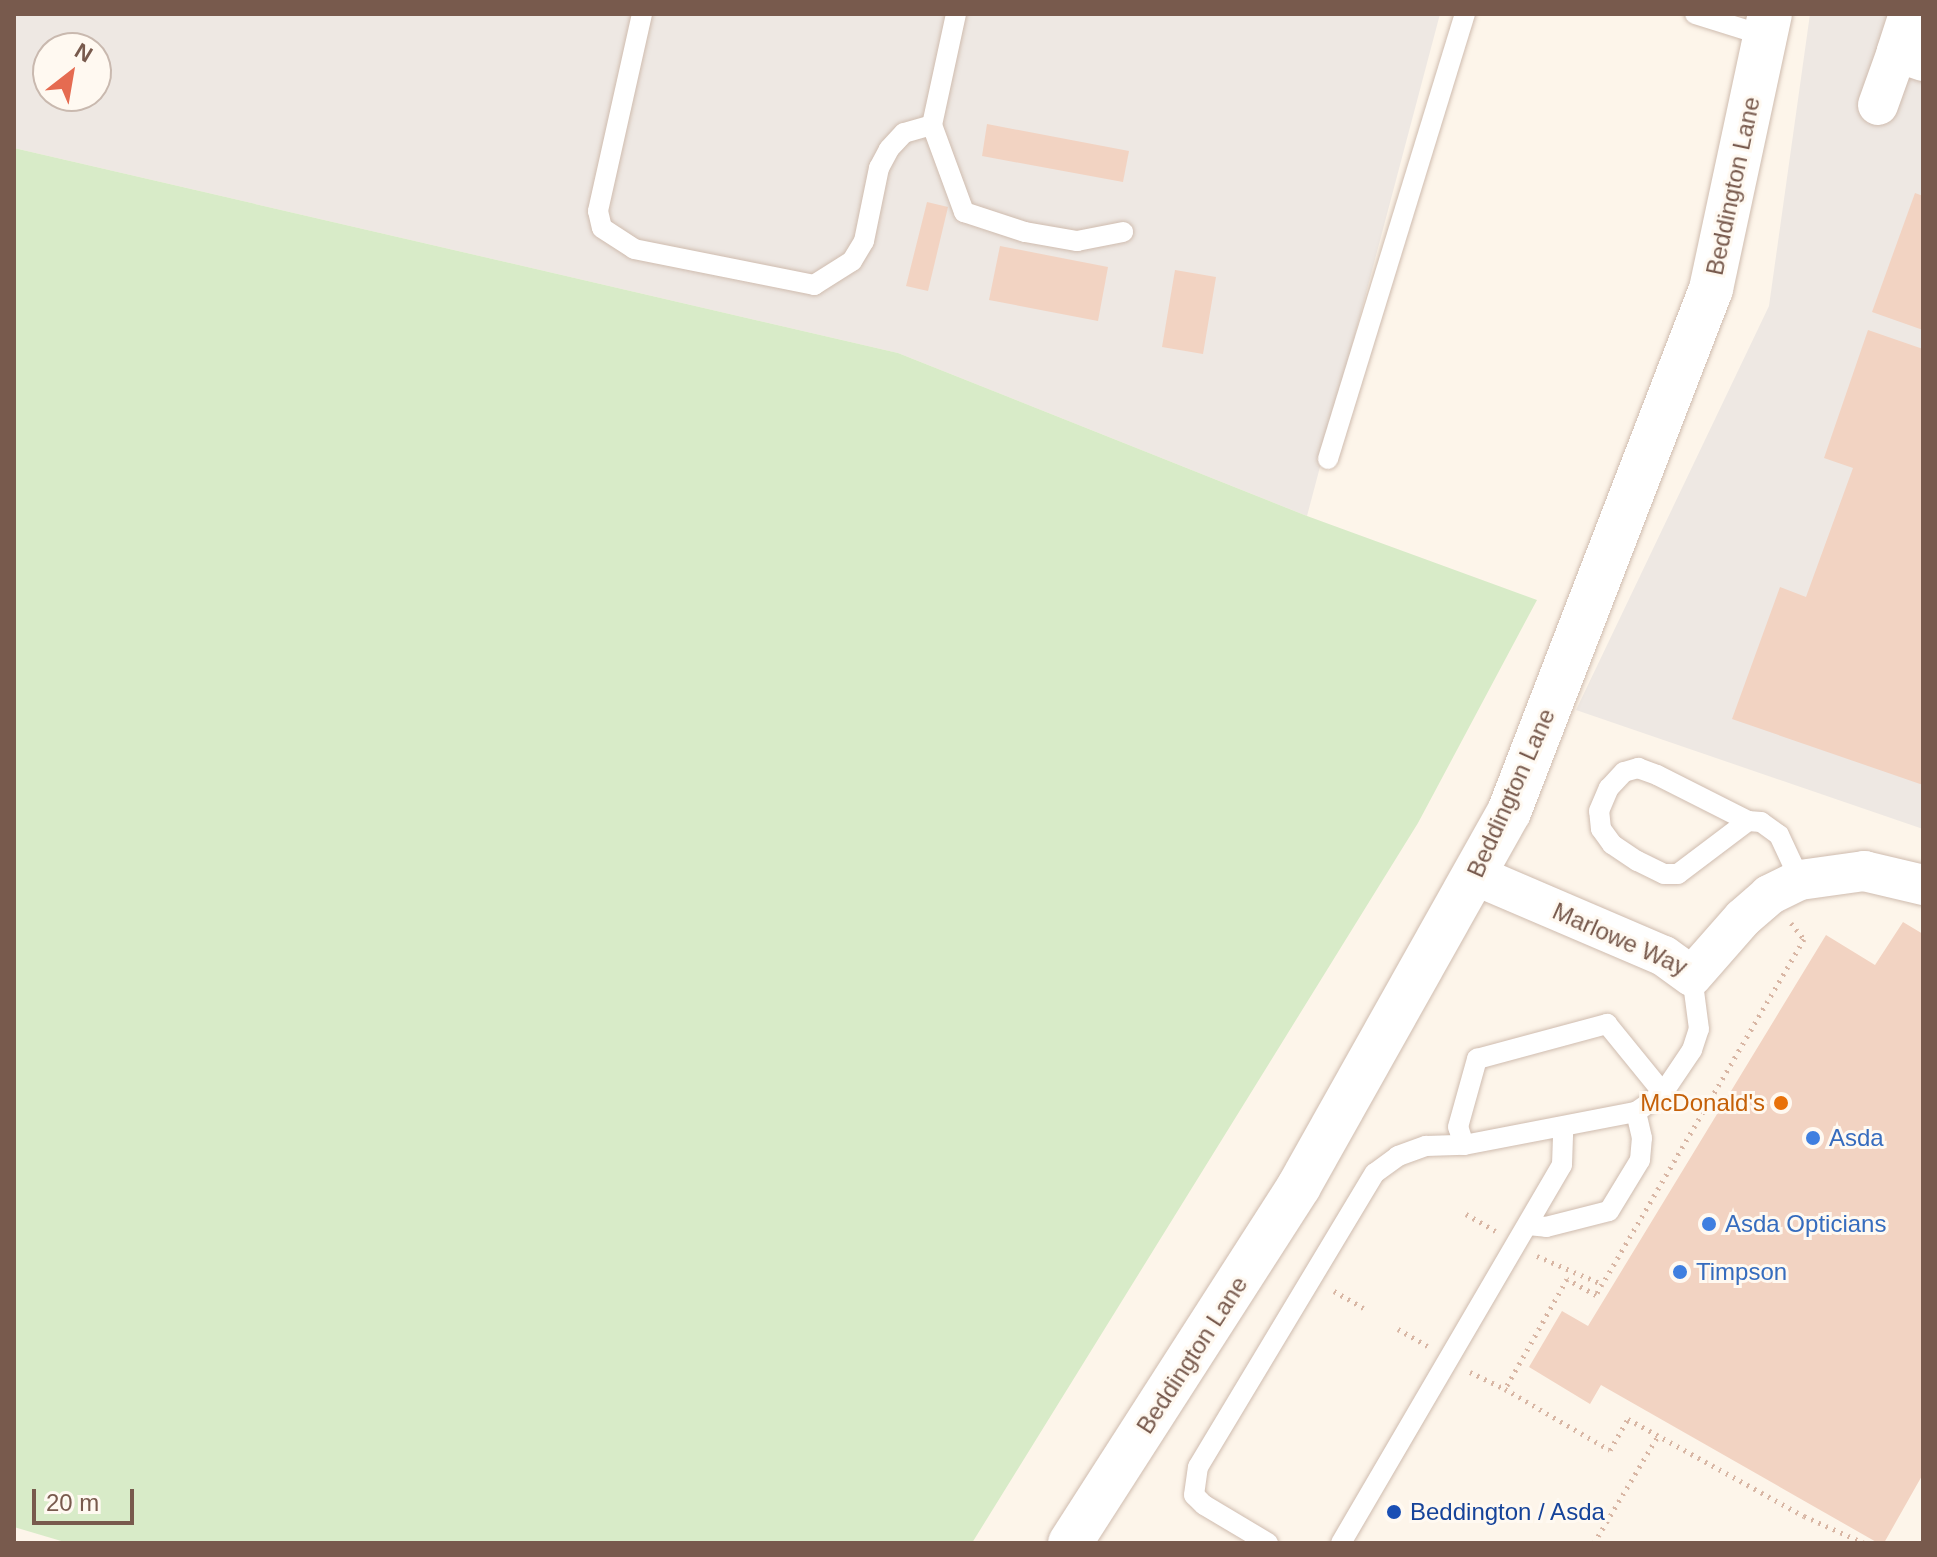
<!DOCTYPE html>
<style>
body{margin:0}
#map{position:relative;width:1937px;height:1557px;overflow:hidden;background:#fdf5ea;font-family:Helvetica,sans-serif}
div>[style]{position:absolute}
.industrial>*{inset:0;background:#eee8e3}
.green>*{inset:0;background:#d8ebc8}
.building>*{inset:0;background:#f2d3c2}
.path>*{height:5px;margin-top:-2.5px;transform-origin:0;background:repeating-linear-gradient(90deg,#d8b6a4 0 2px,transparent 0 8px)}
.roads{filter:drop-shadow(0 0 2px #cfbcaf) drop-shadow(0 0 2px #cfbcaf)}
.lane>*{height:20px;margin:-10px;padding:0 10px;transform-origin:10px;border-radius:10px;background:#fff}
.street>*{height:40px;margin:-20px;padding:0 20px;transform-origin:20px;border-radius:20px;background:#fff}
.secondary>*{height:44px;margin:-22px;padding:0 22px;transform-origin:22px;border-radius:22px;background:#fff}
.dots>*{width:22px;height:22px;translate:-50% -50%;box-sizing:border-box;border:4px solid #fff9f1;border-radius:50%}
span{translate:-50% -50%;white-space:nowrap;text-align:center;line-height:1.15;-webkit-text-stroke:6px #fff9f1;paint-order:stroke}
.street-label{font-size:24px;color:#785a4d}
.food-label{font-size:24px;color:#c56008}
.right{translate:-100% -50%;text-align:right}
.shop-label{font-size:24px;color:#366cbe}
.left{translate:0 -50%;text-align:left}
.transit-label{font-size:24px;color:#164399}
.frame{position:absolute;inset:0;border:16px solid #785a4d;pointer-events:none}
.north{position:absolute;left:32px;top:32px;width:80px;height:80px;box-sizing:border-box;background:#fff9f1;border:2px solid #c9b9af;border-radius:50%;rotate:31deg;font-size:22px;font-weight:700;line-height:32px;text-align:center;color:#785a4d}
.north::after{content:'';display:block;margin:auto;width:28px;height:36px;background:#e56b51;clip-path:polygon(50% 0,100% 100%,50% 72%,0 100%)}
.scale{position:absolute;left:32px;top:1489px;width:102px;height:36px;box-sizing:border-box;border:4px solid #785a4d;border-top:0;padding-left:10px;font-size:24px;line-height:28px;white-space:nowrap;color:#785a4d;-webkit-text-stroke:6px #fff9f1;paint-order:stroke}
</style>
<div id="map">
<div class="industrial">
<div style="clip-path:polygon(evenodd,14px 14px,1440px 14px,1307px 516px,898px 353px,14px 148px,14px 14px,48px 48px,96px 48px,96px 96px,48px 96px,48px 48px)"></div>
<div style="clip-path:polygon(1810px 14px,1923px 14px,1923px 829px,1576px 710px,1769px 306px)"></div>
</div>
<div class="green">
<div style="clip-path:polygon(14px 148px,898px 353px,1307px 516px,1537px 600px,1418px 823px,972px 1543px,68px 1543px,14px 1527px)"></div>
</div>
<div class="building">
<div style="clip-path:polygon(987px 124px,1129px 151px,1123px 182px,982px 156px)"></div>
<div style="clip-path:polygon(1915px 193px,1923px 196px,1923px 330px,1872px 312px)"></div>
<div style="clip-path:polygon(927px 202px,948px 207px,928px 291px,906px 286px)"></div>
<div style="clip-path:polygon(1000px 246px,1108px 267px,1098px 321px,989px 300px)"></div>
<div style="clip-path:polygon(1175px 270px,1216px 277px,1203px 354px,1162px 347px)"></div>
<div style="clip-path:polygon(1868px 330px,1923px 349px,1923px 785px,1732px 719px,1780px 587px,1806px 597px,1853px 468px,1824px 458px)"></div>
<div style="clip-path:polygon(1903px 922px,1923px 934px,1923px 1474px,1884px 1543px,1878px 1543px,1601px 1385px,1590px 1404px,1529px 1367px,1562px 1311px,1588px 1326px,1826px 935px,1875px 965px)"></div>
</div>
<div class="path">
<div style="left:1791px;top:923px;width:21px;rotate:51deg"></div>
<div style="left:1804px;top:939px;width:400px;rotate:120.3deg"></div>
<div style="left:1602px;top:1284px;width:13px;rotate:119deg"></div>
<div style="left:1596px;top:1295px;width:33px;rotate:-151deg"></div>
<div style="left:1567px;top:1279px;width:126px;rotate:119.4deg"></div>
<div style="left:1505px;top:1389px;width:121px;rotate:30.2deg"></div>
<div style="left:1610px;top:1450px;width:36px;rotate:-60deg"></div>
<div style="left:1628px;top:1419px;width:201px;rotate:28.9deg"></div>
<div style="left:1804px;top:1516px;width:66px;rotate:24.2deg"></div>
<div style="left:1466px;top:1214px;width:34px;rotate:30deg"></div>
<div style="left:1537px;top:1256px;width:71px;rotate:23.3deg"></div>
<div style="left:1334px;top:1291px;width:34px;rotate:30deg"></div>
<div style="left:1398px;top:1329px;width:34px;rotate:30deg"></div>
<div style="left:1470px;top:1372px;width:39px;rotate:26deg"></div>
<div style="left:1594px;top:1543px;width:127px;rotate:-59.2deg"></div>
</div>
<div class="roads">
<div class="lane">
<div style="left:642px;top:14px;width:202px;rotate:102.6deg"></div>
<div style="left:598px;top:211px;width:17px;rotate:77deg"></div>
<div style="left:602px;top:228px;width:38px;rotate:33deg"></div>
<div style="left:634px;top:249px;width:184px;rotate:11.3deg"></div>
<div style="left:814px;top:285px;width:45px;rotate:-32.3deg"></div>
<div style="left:852px;top:261px;width:23px;rotate:-59deg"></div>
<div style="left:864px;top:241px;width:75px;rotate:-78.4deg"></div>
<div style="left:879px;top:168px;width:21px;rotate:-62deg"></div>
<div style="left:889px;top:149px;width:22px;rotate:-47deg"></div>
<div style="left:904px;top:133px;width:29px;rotate:-16deg"></div>
<div style="left:956px;top:14px;width:114px;rotate:102.2deg"></div>
<div style="left:932px;top:125px;width:93px;rotate:69.8deg"></div>
<div style="left:964px;top:212px;width:64px;rotate:18.2deg"></div>
<div style="left:1025px;top:232px;width:53px;rotate:9.8deg"></div>
<div style="left:1077px;top:241px;width:47px;rotate:-11.1deg"></div>
<div style="left:1695px;top:14px;width:73px;rotate:17.4deg"></div>
<div style="left:1328px;top:459px;width:466px;rotate:-72.9deg"></div>
<div style="left:1638px;top:768px;width:20px;rotate:20deg"></div>
<div style="left:1657px;top:775px;width:102px;rotate:26.8deg"></div>
<div style="left:1748px;top:821px;width:88px;rotate:142.9deg"></div>
<div style="left:1678px;top:874px;width:14px;rotate:180deg"></div>
<div style="left:1664px;top:874px;width:30px;rotate:-154deg"></div>
<div style="left:1637px;top:861px;width:30px;rotate:-146deg"></div>
<div style="left:1612px;top:844px;width:19px;rotate:-126deg"></div>
<div style="left:1601px;top:829px;width:18px;rotate:-96deg"></div>
<div style="left:1599px;top:811px;width:25px;rotate:-67deg"></div>
<div style="left:1609px;top:788px;width:22px;rotate:-47deg"></div>
<div style="left:1624px;top:772px;width:15px;rotate:-16deg"></div>
<div style="left:1748px;top:821px;width:13px;rotate:4deg"></div>
<div style="left:1761px;top:822px;width:22px;rotate:36deg"></div>
<div style="left:1779px;top:835px;width:50px;rotate:65deg"></div>
<div style="left:1464px;top:1145px;width:19px;rotate:-108deg"></div>
<div style="left:1458px;top:1127px;width:71px;rotate:-74.4deg"></div>
<div style="left:1477px;top:1059px;width:135px;rotate:-15.1deg"></div>
<div style="left:1607px;top:1024px;width:89px;rotate:50.9deg"></div>
<div style="left:1528px;top:1225px;width:18px;rotate:6deg"></div>
<div style="left:1546px;top:1227px;width:65px;rotate:-14.3deg"></div>
<div style="left:1609px;top:1211px;width:60px;rotate:-58.7deg"></div>
<div style="left:1640px;top:1160px;width:22px;rotate:-85deg"></div>
<div style="left:1642px;top:1138px;width:27px;rotate:-103deg"></div>
<div style="left:1268px;top:1543px;width:74px;rotate:-149.3deg"></div>
<div style="left:1204px;top:1505px;width:14px;rotate:-135deg"></div>
<div style="left:1194px;top:1495px;width:28px;rotate:-82deg"></div>
<div style="left:1198px;top:1467px;width:343px;rotate:-59deg"></div>
<div style="left:1375px;top:1173px;width:29px;rotate:-36deg"></div>
<div style="left:1398px;top:1156px;width:30px;rotate:-20deg"></div>
<div style="left:1426px;top:1146px;width:38px;rotate:-2deg"></div>
<div style="left:1464px;top:1145px;width:175px;rotate:-10.9deg"></div>
<div style="left:1636px;top:1112px;width:33px;rotate:-35deg"></div>
<div style="left:1663px;top:1093px;width:52px;rotate:-56deg"></div>
<div style="left:1692px;top:1050px;width:22px;rotate:-72deg"></div>
<div style="left:1699px;top:1029px;width:53px;rotate:-97.5deg"></div>
<div style="left:1341px;top:1543px;width:438px;rotate:-59.7deg"></div>
<div style="left:1562px;top:1165px;width:36px;rotate:-88deg"></div>
</div>
<div class="street">
<div style="left:1909px;top:14px;width:40px;rotate:108deg"></div>
<div style="left:1897px;top:52px;width:28px;rotate:19deg"></div>
<div style="left:1878px;top:105px;width:56px;rotate:-70.3deg"></div>
<div style="left:1477px;top:876px;width:203px;rotate:23.2deg"></div>
<div style="left:1664px;top:956px;width:34px;rotate:36deg"></div>
<div style="left:1692px;top:976px;width:77px;rotate:-48.7deg"></div>
<div style="left:1743px;top:918px;width:35px;rotate:-41deg"></div>
<div style="left:1769px;top:895px;width:34px;rotate:-26deg"></div>
<div style="left:1800px;top:880px;width:65px;rotate:-8deg"></div>
<div style="left:1864px;top:871px;width:61px;rotate:13.3deg"></div>
</div>
<div class="secondary">
<div style="left:1070px;top:1543px;width:424px;rotate:-57.3deg"></div>
<div style="left:1299px;top:1186px;width:429px;rotate:-60.7deg"></div>
<div style="left:1509px;top:812px;width:561px;rotate:-68.88deg"></div>
<div style="left:1711px;top:289px;width:281px;rotate:-77.9deg"></div>
</div>
</div>
<div class="dots">
<div style="left:1781px;top:1103px;background:#e8710a"></div>
<div style="left:1813px;top:1138px;background:#3f7fe0"></div>
<div style="left:1709px;top:1224px;background:#3f7fe0"></div>
<div style="left:1680px;top:1272px;background:#3f7fe0"></div>
<div style="left:1394px;top:1512px;background:#1a4fb4"></div>
</div>
<div class="street-label">
<span style="left:1733px;top:186px;rotate:-78deg">Beddington Lane</span>
<span style="left:1511px;top:793px;rotate:-66deg">Beddington Lane</span>
<span style="left:1620px;top:939px;rotate:24deg">Marlowe Way</span>
<span style="left:1192px;top:1355px;rotate:-57deg">Beddington Lane</span>
</div>
<div class="food-label">
<span class="right" style="left:1765px;top:1103px">McDonald's</span>
</div>
<div class="shop-label">
<span class="left" style="left:1829px;top:1138px">Asda</span>
<span class="left" style="left:1725px;top:1224px">Asda Opticians</span>
<span class="left" style="left:1696px;top:1272px">Timpson</span>
</div>
<div class="transit-label">
<span class="left" style="left:1410px;top:1512px">Beddington / Asda</span>
</div>
<div class="frame"></div>
<div class="north">N</div>
<div class="scale">20 m</div>
</div>
